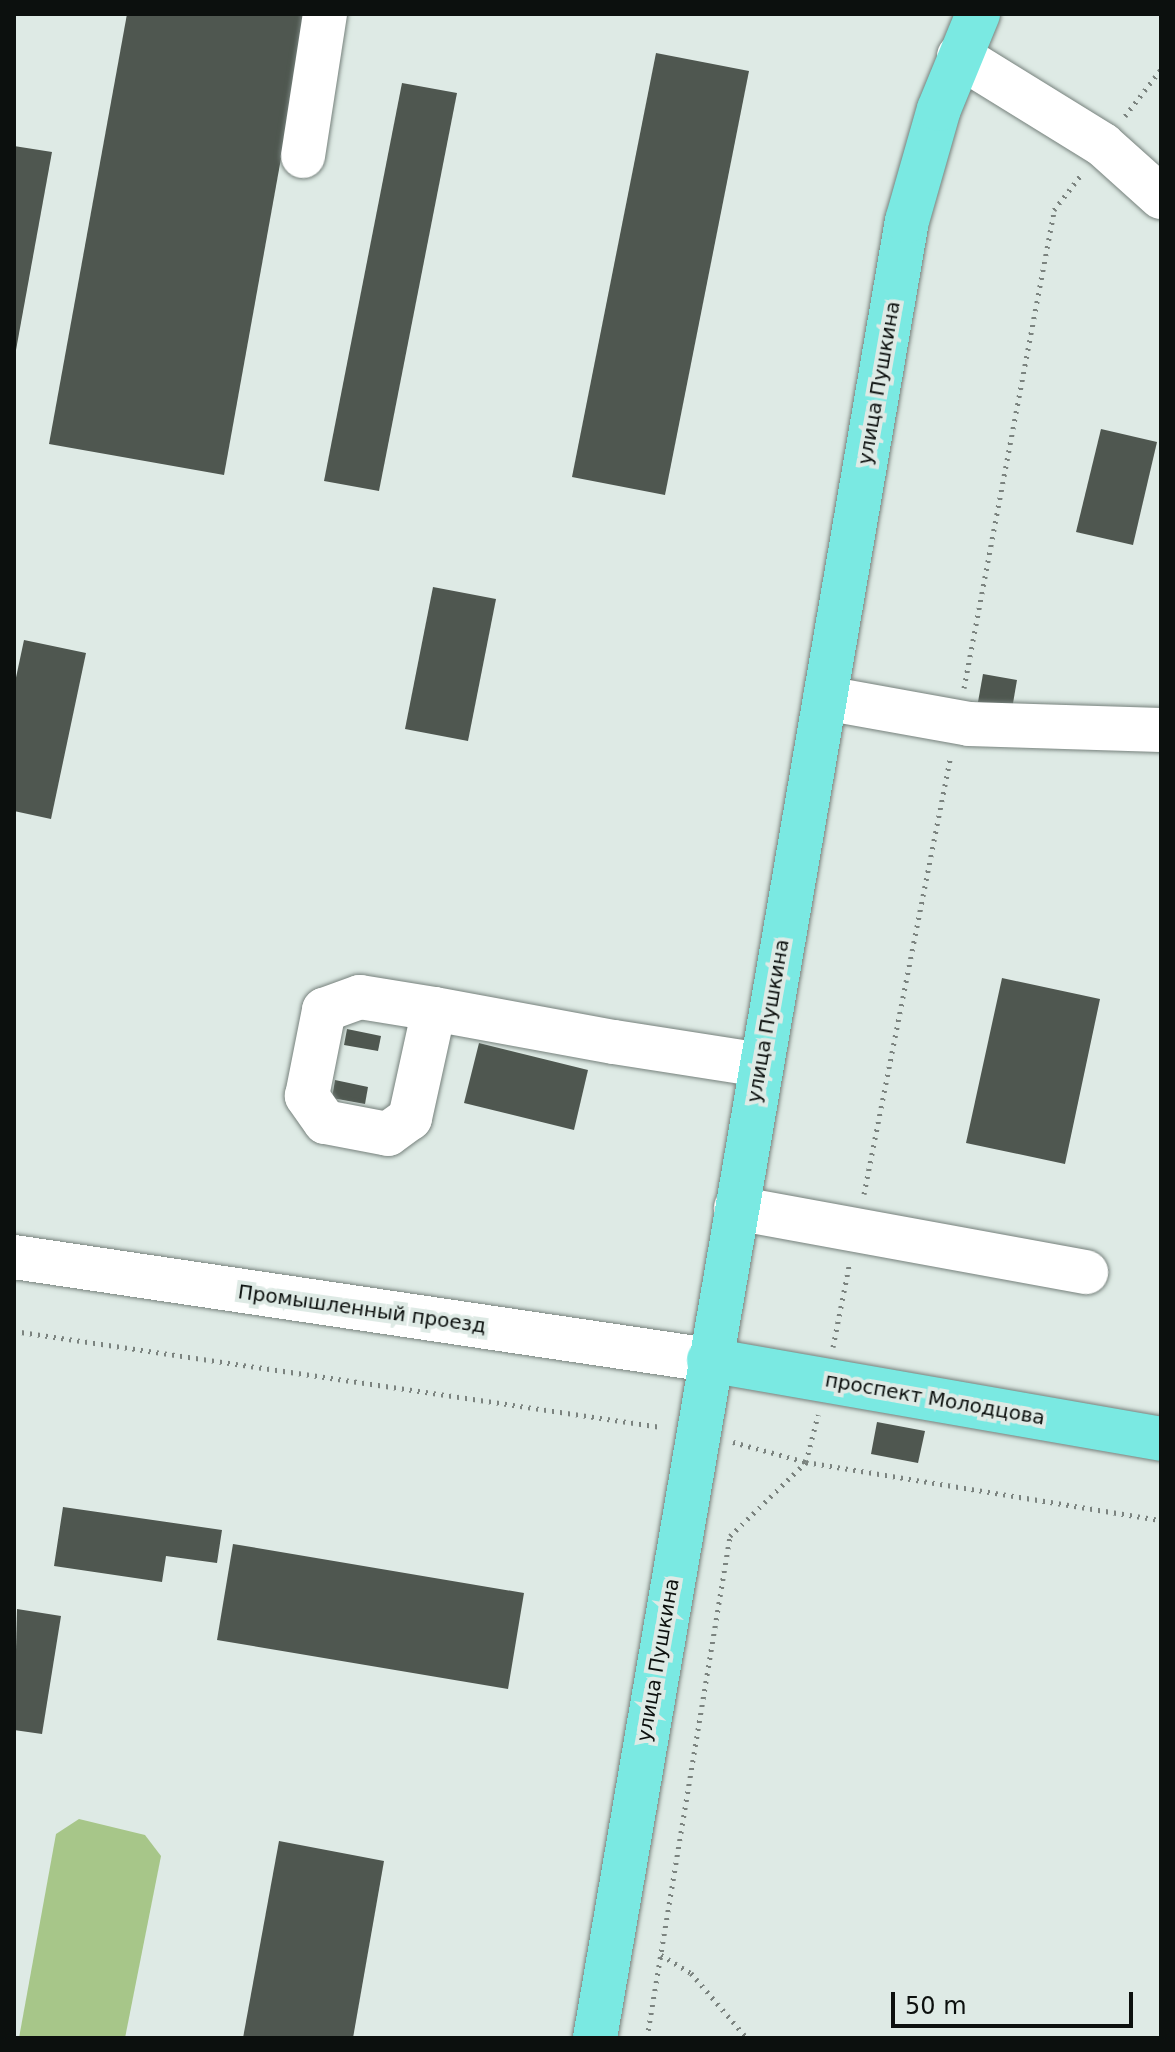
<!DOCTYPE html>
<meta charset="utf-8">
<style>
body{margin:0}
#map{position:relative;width:1175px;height:2052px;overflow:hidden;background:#deeae5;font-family:"DejaVu Sans",sans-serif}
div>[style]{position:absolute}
.green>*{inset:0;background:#a7c689}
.building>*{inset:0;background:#4f5750}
.path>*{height:5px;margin-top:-2.5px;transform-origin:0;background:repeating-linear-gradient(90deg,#7b837f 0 2px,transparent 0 8px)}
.roads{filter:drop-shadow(0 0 2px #76817c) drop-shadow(0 0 2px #76817c)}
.minor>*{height:44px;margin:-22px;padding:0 22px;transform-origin:22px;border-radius:22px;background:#fff}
.major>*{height:44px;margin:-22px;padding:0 22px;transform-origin:22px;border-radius:22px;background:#7ae9e2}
span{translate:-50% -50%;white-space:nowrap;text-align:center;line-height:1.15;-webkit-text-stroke:8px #deeae5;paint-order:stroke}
.street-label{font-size:20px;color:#0c100e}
.frame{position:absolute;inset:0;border:16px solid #0c100e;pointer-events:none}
.scale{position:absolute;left:891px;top:1992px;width:242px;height:36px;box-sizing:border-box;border:4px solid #0c100e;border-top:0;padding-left:10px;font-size:24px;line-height:28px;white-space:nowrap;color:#0c100e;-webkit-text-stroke:6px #deeae5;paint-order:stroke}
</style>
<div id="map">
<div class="green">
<div style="clip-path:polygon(79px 1819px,145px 1835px,161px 1856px,125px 2038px,19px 2038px,56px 1834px)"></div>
</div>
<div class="building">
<div style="clip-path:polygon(127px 14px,307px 14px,224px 475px,49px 444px)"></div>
<div style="clip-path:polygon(656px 53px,749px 71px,665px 495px,572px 477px)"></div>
<div style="clip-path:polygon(402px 83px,457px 93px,379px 491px,324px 481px)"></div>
<div style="clip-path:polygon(14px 146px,52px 152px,16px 350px,14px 350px)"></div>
<div style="clip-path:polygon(1101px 429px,1157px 442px,1133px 545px,1076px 532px)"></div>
<div style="clip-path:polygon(433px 587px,496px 599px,468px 741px,405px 729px)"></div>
<div style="clip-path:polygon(24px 640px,86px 653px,51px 819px,14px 811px,14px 687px)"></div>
<div style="clip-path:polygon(983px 674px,1017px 680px,1012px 709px,978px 702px)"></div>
<div style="clip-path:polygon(1002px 978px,1100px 999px,1065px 1164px,966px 1143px)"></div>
<div style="clip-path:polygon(347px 1029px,381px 1036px,378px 1051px,344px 1045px)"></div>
<div style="clip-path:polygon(479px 1043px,588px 1070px,574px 1130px,464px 1103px)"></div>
<div style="clip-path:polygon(335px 1080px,368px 1087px,365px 1104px,332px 1098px)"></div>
<div style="clip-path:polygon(877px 1422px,925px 1431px,918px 1463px,871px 1454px)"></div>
<div style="clip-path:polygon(63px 1507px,222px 1530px,217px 1563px,166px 1556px,162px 1582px,54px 1566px)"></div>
<div style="clip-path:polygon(233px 1544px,524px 1593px,508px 1689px,217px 1640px)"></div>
<div style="clip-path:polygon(17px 1609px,61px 1616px,42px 1734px,14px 1730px)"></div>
<div style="clip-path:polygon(279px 1841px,384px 1861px,353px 2038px,243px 2038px)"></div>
</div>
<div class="path">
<div style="left:1125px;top:116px;width:59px;rotate:-52.5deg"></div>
<div style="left:964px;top:688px;width:486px;rotate:-79.3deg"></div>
<div style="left:1054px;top:210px;width:44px;rotate:-52.4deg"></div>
<div style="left:864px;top:1194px;width:447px;rotate:-78.8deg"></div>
<div style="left:14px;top:1331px;width:654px;rotate:8.44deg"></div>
<div style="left:833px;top:1347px;width:83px;rotate:-78.8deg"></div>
<div style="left:733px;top:1442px;width:76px;rotate:15.3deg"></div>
<div style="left:806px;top:1462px;width:360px;rotate:9.3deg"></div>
<div style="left:661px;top:1955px;width:35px;rotate:31deg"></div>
<div style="left:691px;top:1973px;width:86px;rotate:49.3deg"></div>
<div style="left:647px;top:2038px;width:509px;rotate:-80.61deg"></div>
<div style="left:730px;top:1536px;width:106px;rotate:-44.2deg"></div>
<div style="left:806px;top:1462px;width:49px;rotate:-75.7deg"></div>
</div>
<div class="roads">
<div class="minor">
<div style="left:959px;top:56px;width:169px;rotate:31.7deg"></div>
<div style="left:1103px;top:145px;width:78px;rotate:41.9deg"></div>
<div style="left:303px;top:156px;width:144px;rotate:-81.2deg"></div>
<div style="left:825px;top:698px;width:146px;rotate:10.2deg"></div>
<div style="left:969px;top:724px;width:192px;rotate:1.8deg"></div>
<div style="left:434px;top:1009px;width:112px;rotate:102.4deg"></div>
<div style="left:410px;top:1118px;width:27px;rotate:144deg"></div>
<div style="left:388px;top:1134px;width:64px;rotate:-169.2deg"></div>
<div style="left:325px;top:1122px;width:32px;rotate:-125deg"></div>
<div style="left:307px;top:1096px;width:88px;rotate:-78.8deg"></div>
<div style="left:324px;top:1010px;width:38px;rotate:-20deg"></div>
<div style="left:360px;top:997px;width:75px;rotate:9.2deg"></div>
<div style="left:434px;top:1009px;width:183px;rotate:10.4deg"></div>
<div style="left:614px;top:1042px;width:149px;rotate:8.9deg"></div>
<div style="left:736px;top:1208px;width:356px;rotate:10.4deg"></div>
<div style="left:14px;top:1257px;width:703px;rotate:8.43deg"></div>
</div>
<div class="major">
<div style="left:709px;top:1360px;width:459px;rotate:9.9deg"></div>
<div style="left:595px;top:2038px;width:1844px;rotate:-80.26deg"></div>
<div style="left:907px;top:221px;width:116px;rotate:-74.1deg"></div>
<div style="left:939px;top:109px;width:103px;rotate:-67.7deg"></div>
</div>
</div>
<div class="street-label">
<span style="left:879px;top:383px;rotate:-80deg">улица Пушкина</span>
<span style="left:768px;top:1021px;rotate:-80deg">улица Пушкина</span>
<span style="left:362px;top:1309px;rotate:8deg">Промышленный проезд</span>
<span style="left:935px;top:1399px;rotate:10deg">проспект Молодцова</span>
<span style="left:658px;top:1660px;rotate:-80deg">улица Пушкина</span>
</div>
<div class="frame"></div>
<div class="scale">50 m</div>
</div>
